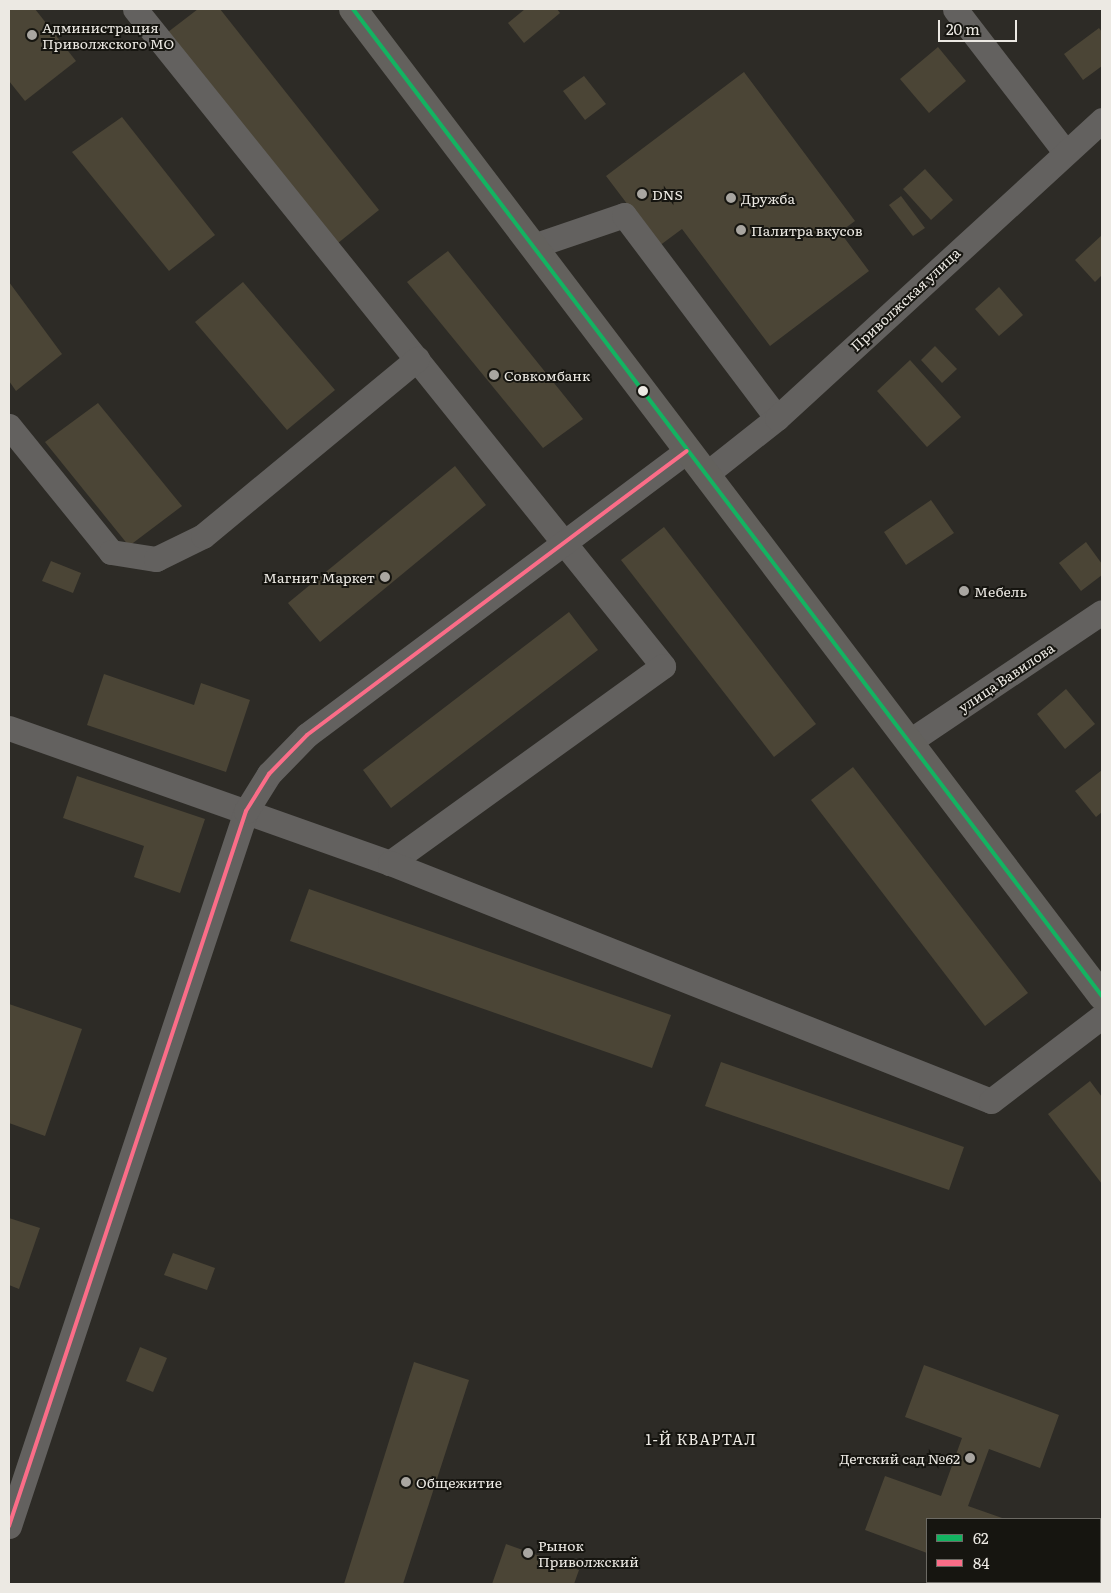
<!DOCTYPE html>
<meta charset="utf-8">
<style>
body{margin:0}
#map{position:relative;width:1111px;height:1593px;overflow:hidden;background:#2d2b26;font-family:Literata,serif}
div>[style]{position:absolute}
.building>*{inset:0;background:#4b4536}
.minor>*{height:25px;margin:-12.5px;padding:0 12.5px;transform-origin:12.5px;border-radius:12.5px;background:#63615f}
.major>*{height:28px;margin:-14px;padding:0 14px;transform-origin:14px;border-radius:14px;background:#63615d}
.bus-1>*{height:4px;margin:-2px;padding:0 2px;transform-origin:2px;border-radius:2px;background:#13b361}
.bus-2>*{height:4px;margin:-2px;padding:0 2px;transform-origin:2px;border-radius:2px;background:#fb6d88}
.dots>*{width:14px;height:14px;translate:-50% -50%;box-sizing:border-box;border:2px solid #161510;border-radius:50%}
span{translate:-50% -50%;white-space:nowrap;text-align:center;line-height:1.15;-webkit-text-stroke:4px #161510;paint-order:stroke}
.poi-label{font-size:14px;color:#ece9e3}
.left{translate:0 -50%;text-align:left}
.right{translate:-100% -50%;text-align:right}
.street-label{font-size:14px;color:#ece9e3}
.neighbourhood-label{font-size:15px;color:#ece9e3;letter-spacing:1px}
.frame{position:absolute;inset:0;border:10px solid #ece9e3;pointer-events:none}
.legend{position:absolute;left:926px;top:1518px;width:175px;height:65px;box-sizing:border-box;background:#161510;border:1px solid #6c6a64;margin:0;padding:6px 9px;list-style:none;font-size:15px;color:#ece9e3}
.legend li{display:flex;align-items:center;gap:10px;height:25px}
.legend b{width:25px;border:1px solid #6c6a64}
.scale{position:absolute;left:938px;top:20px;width:79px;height:22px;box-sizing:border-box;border:2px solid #ece9e3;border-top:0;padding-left:6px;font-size:15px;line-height:18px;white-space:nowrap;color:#ece9e3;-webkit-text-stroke:4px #161510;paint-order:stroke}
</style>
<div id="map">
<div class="building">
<div style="clip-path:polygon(9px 9px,35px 9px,76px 61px,25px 101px,9px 81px)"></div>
<div style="clip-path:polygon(198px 9px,220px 9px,379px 210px,338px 243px,168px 32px)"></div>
<div style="clip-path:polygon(525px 9px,557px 9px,560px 13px,524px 43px,508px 23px)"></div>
<div style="clip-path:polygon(1099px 28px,1102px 32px,1102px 66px,1083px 80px,1064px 54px)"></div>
<div style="clip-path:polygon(938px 47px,966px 81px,929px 113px,900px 79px)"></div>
<div style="clip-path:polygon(744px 72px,855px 221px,840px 232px,869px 271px,770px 346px,682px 229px,659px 246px,606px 176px)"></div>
<div style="clip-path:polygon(584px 76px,606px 104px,585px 120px,563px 91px)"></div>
<div style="clip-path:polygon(122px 117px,215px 235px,169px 271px,72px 152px)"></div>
<div style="clip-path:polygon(925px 169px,953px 200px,931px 220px,903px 189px)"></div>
<div style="clip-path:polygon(901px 196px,925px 228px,913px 236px,889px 205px)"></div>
<div style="clip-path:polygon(1102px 235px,1102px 275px,1095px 282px,1075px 260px)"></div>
<div style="clip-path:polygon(448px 251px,583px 419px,543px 448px,407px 282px)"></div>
<div style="clip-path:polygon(9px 282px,62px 354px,16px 391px,9px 381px)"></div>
<div style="clip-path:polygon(243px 282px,335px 390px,287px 430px,195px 322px)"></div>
<div style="clip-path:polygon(999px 287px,1023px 315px,999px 336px,975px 309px)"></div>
<div style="clip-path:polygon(935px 346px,957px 369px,942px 383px,921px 360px)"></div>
<div style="clip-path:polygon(910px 360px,961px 417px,927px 447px,877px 391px)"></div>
<div style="clip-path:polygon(98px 403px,182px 506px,129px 546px,45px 442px)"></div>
<div style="clip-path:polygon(455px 466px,486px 505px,320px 642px,288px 603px)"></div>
<div style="clip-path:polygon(931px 500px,954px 533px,906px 565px,884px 532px)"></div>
<div style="clip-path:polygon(664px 527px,816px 724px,774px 757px,621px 560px)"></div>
<div style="clip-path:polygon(1086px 542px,1102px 564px,1102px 575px,1081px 591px,1059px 563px)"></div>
<div style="clip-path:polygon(51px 561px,81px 573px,73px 593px,42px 581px)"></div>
<div style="clip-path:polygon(569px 612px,598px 650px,391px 808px,363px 770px)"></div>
<div style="clip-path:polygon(104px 674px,194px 705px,201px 683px,250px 700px,226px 772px,87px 725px)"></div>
<div style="clip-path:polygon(1066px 689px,1095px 724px,1065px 749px,1037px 714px)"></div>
<div style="clip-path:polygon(853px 767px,1028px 993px,985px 1026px,811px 800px)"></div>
<div style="clip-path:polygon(1102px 770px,1102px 812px,1096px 817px,1075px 791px)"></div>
<div style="clip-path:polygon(77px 776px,205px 819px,180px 893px,134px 877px,144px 846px,63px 818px)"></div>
<div style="clip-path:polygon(309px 889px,671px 1015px,652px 1068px,290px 941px)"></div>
<div style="clip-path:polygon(9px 1004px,82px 1029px,45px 1136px,9px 1123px)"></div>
<div style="clip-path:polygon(721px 1062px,964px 1147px,949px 1190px,705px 1106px)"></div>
<div style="clip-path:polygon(1090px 1081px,1102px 1097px,1102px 1184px,1048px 1114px)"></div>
<div style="clip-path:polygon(9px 1218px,40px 1228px,19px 1289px,9px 1285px)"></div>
<div style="clip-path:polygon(173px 1253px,215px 1268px,207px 1290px,164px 1275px)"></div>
<div style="clip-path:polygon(140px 1347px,167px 1358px,153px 1392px,126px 1381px)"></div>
<div style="clip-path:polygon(414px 1362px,469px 1380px,403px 1584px,344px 1584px)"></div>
<div style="clip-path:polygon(924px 1365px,1059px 1415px,1040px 1468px,989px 1449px,968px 1506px,1005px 1519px,927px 1519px,927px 1553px,865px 1530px,885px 1476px,941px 1496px,962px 1438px,905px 1417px)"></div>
<div style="clip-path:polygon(506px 1544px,579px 1570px,574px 1584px,492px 1584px)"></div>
</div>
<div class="minor">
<div style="left:135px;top:9px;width:843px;rotate:51.21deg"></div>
<div style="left:663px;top:666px;width:337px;rotate:144.2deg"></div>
<div style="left:955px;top:9px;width:180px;rotate:52.4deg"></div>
<div style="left:533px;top:246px;width:96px;rotate:-18.8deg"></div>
<div style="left:624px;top:215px;width:254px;rotate:53deg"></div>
<div style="left:9px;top:426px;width:162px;rotate:51deg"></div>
<div style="left:111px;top:552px;width:46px;rotate:8.8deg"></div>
<div style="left:156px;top:559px;width:52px;rotate:-26.1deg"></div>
<div style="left:203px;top:536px;width:278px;rotate:-39.6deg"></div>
<div style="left:705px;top:475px;width:92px;rotate:-38.4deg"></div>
<div style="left:777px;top:418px;width:441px;rotate:-42.5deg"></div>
<div style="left:9px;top:728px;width:404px;rotate:19.5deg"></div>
<div style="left:390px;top:863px;width:646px;rotate:21.6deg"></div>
<div style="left:991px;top:1101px;width:140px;rotate:-37.4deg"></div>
<div style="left:910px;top:741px;width:231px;rotate:-33.9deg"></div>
<div style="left:9px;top:1526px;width:753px;rotate:-71.66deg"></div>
<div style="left:246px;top:811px;width:44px;rotate:-58.1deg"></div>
<div style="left:269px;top:774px;width:54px;rotate:-45.7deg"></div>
<div style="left:307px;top:735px;width:474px;rotate:-36.8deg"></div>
</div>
<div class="major">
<div style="left:353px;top:9px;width:1239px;rotate:52.81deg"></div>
</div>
<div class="bus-1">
<div style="left:353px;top:9px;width:1239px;rotate:52.81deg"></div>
</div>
<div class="bus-2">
<div style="left:9px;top:1526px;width:753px;rotate:-71.66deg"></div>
<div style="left:246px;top:811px;width:44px;rotate:-58.1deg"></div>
<div style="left:269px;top:774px;width:54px;rotate:-45.7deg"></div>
<div style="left:307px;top:735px;width:474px;rotate:-36.8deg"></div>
</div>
<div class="dots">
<div style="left:32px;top:35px;background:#a9a6a1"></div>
<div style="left:642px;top:194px;background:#a9a6a1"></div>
<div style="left:731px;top:198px;background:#a9a6a1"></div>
<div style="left:741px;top:230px;background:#a9a6a1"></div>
<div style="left:494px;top:375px;background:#a9a6a1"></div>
<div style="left:643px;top:391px;background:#ece9e3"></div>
<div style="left:385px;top:577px;background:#a9a6a1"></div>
<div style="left:964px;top:591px;background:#a9a6a1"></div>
<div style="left:970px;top:1458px;background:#a9a6a1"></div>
<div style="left:406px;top:1482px;background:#a9a6a1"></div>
<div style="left:528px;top:1553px;background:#a9a6a1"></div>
</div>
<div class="poi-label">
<span class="left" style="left:42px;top:35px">Администрация<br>Приволжского МО</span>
<span class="left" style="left:652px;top:194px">DNS</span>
<span class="left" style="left:741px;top:198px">Дружба</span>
<span class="left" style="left:751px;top:230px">Палитра вкусов</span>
<span class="left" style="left:504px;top:375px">Совкомбанк</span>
<span class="right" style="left:375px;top:577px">Магнит Маркет</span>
<span class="left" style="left:974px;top:591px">Мебель</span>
<span class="right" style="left:960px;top:1458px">Детский сад №62</span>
<span class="left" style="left:416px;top:1482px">Общежитие</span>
<span class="left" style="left:538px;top:1553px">Рынок<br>Приволжский</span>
</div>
<div class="street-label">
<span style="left:905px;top:299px;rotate:-43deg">Приволжская улица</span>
<span style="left:1006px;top:677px;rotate:-34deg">улица Вавилова</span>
</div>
<div class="neighbourhood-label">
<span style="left:701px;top:1439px">1-Й КВАРТАЛ</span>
</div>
<div class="frame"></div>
<ul class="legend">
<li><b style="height:6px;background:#13b361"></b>62</li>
<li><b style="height:6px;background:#fb6d88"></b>84</li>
</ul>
<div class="scale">20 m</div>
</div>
